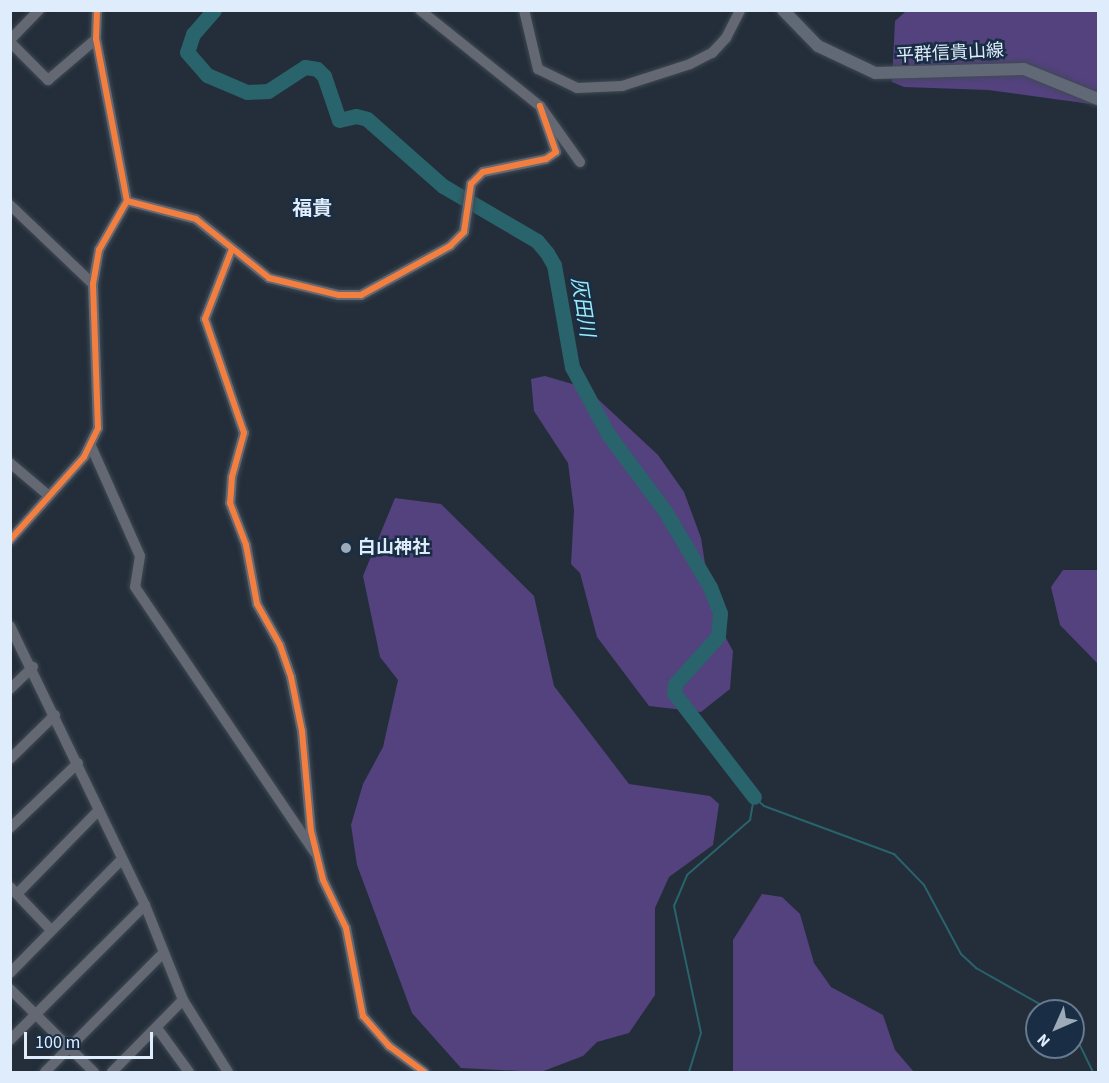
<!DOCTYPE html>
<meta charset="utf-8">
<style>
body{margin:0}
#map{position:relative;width:1109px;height:1083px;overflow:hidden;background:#232e3a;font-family:"Source Sans 3","Noto Sans JP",sans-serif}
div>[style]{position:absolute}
.forest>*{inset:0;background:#53427d}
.stream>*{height:2px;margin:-1px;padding:0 1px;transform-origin:1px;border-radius:1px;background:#29636b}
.river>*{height:15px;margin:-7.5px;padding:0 7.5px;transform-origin:7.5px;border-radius:7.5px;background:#29636b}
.roads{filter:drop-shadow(0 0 2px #3f4953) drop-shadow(0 0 2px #3f4953)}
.minor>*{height:10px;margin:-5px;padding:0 5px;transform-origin:5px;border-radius:5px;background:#636873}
.major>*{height:12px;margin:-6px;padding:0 6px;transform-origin:6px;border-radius:6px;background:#626976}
.cycleway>*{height:6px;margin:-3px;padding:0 3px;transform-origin:3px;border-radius:3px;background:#f27e40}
.dots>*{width:16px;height:16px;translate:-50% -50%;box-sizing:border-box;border:3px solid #192e44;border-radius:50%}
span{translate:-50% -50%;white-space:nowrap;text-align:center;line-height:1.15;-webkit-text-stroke:5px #192e44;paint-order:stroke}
.street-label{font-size:18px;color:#dfecfb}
.poi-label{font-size:18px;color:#dfecfb;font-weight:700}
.left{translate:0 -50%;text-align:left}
.neighbourhood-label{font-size:20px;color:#dfecfb;font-weight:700}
.water-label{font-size:20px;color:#9aedf9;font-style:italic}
.frame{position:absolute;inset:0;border:12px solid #dfecfb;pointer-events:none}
.north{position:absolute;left:1025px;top:999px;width:60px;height:60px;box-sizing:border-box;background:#192e44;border:2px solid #687a8d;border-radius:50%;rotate:225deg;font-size:16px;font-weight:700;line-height:24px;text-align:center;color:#dfecfb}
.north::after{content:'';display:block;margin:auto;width:21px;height:27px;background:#9daab7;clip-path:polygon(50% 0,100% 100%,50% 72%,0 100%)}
.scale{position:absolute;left:24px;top:1032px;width:129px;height:27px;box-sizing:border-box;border:3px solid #dfecfb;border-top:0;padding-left:8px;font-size:18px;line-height:21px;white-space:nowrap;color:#dfecfb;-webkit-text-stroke:4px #192e44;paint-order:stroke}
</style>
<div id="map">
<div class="forest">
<div style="clip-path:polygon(906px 11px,1098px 11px,1098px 105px,988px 90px,904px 87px,892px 82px,895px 21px)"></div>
<div style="clip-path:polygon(545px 376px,586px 388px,658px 455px,684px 492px,701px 538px,713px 614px,733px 651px,730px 689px,701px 712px,649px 706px,597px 637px,580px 573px,571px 564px,574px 510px,568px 463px,534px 411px,531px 379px)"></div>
<div style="clip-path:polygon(395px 498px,441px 504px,534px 596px,554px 686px,629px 784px,710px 796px,719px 804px,713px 845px,669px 877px,655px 908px,655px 995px,629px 1033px,597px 1042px,583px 1056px,541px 1072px,461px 1068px,412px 1013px,357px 865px,351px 825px,363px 784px,383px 747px,398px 680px,380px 657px,363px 576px)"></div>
<div style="clip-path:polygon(1063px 570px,1098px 570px,1098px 664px,1060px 625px,1051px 587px)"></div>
<div style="clip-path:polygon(762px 894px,782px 897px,800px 914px,814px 963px,831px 987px,883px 1015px,895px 1050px,914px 1072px,733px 1072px,733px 940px)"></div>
</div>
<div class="stream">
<div style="left:754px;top:797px;width:13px;rotate:42deg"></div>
<div style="left:764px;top:806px;width:139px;rotate:20.3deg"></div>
<div style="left:894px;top:854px;width:43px;rotate:45.9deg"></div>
<div style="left:924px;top:885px;width:78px;rotate:61.8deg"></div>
<div style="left:961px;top:954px;width:21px;rotate:43deg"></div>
<div style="left:976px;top:968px;width:87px;rotate:29.5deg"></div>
<div style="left:1073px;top:1031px;width:46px;rotate:64deg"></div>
<div style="left:689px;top:1072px;width:41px;rotate:-72.9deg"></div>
<div style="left:701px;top:1033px;width:130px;rotate:-102deg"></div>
<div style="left:674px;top:906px;width:34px;rotate:-67deg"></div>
<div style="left:687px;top:875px;width:84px;rotate:-41.1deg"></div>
<div style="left:750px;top:820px;width:23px;rotate:-80deg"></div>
</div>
<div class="river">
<div style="left:214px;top:10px;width:32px;rotate:131deg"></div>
<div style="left:193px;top:34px;width:19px;rotate:108deg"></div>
<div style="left:187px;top:52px;width:30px;rotate:49deg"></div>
<div style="left:207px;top:75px;width:43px;rotate:23deg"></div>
<div style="left:247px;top:92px;width:21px;rotate:-3deg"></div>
<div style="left:268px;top:91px;width:44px;rotate:-33deg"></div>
<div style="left:305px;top:67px;width:12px;rotate:9deg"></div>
<div style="left:317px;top:69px;width:10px;rotate:45deg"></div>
<div style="left:324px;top:76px;width:46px;rotate:71.2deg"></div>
<div style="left:339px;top:120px;width:17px;rotate:-13deg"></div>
<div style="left:356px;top:116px;width:11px;rotate:15deg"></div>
<div style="left:367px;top:119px;width:101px;rotate:41.4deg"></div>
<div style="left:443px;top:186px;width:109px;rotate:30.3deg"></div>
<div style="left:537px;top:241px;width:16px;rotate:50deg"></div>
<div style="left:547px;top:253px;width:14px;rotate:60deg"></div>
<div style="left:554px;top:265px;width:104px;rotate:80deg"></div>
<div style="left:572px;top:367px;width:76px;rotate:61.8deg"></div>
<div style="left:608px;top:434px;width:96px;rotate:53.5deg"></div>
<div style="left:665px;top:511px;width:88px;rotate:59.4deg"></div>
<div style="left:710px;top:587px;width:28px;rotate:69deg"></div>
<div style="left:720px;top:613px;width:23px;rotate:95deg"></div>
<div style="left:718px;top:636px;width:64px;rotate:131.9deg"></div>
<div style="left:675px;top:684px;width:9px;rotate:96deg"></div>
<div style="left:674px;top:693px;width:131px;rotate:52.4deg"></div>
</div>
<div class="roads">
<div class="minor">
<div style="left:420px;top:10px;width:154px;rotate:38.7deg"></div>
<div style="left:540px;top:106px;width:69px;rotate:54.5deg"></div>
<div style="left:524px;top:10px;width:61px;rotate:76.7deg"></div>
<div style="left:538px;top:69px;width:43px;rotate:26deg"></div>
<div style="left:577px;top:88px;width:45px;rotate:-2.5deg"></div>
<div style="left:622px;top:86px;width:71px;rotate:-17.9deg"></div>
<div style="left:690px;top:64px;width:25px;rotate:-27deg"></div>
<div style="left:712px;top:53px;width:21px;rotate:-47deg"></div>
<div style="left:726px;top:38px;width:31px;rotate:-63deg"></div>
<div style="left:10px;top:40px;width:42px;rotate:-46deg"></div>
<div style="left:10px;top:42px;width:54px;rotate:45deg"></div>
<div style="left:48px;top:80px;width:63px;rotate:-40.5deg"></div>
<div style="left:127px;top:201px;width:71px;rotate:14.6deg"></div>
<div style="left:196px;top:219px;width:94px;rotate:38.9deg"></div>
<div style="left:269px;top:278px;width:72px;rotate:13.7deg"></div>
<div style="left:339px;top:295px;width:22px"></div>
<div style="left:361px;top:295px;width:102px;rotate:-28.8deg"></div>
<div style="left:450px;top:246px;width:20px;rotate:-45deg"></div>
<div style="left:464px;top:232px;width:49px;rotate:-81.7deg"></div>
<div style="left:471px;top:184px;width:17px;rotate:-45deg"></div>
<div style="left:483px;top:172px;width:64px;rotate:-11.7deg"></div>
<div style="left:546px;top:159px;width:12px;rotate:-35deg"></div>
<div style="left:556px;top:152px;width:49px;rotate:-109.2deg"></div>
<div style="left:10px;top:205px;width:115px;rotate:43.6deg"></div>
<div style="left:232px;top:249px;width:75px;rotate:111.1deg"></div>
<div style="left:205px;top:319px;width:120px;rotate:71.1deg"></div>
<div style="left:244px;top:433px;width:46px;rotate:105.3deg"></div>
<div style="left:232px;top:477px;width:26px;rotate:94deg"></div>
<div style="left:230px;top:503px;width:45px;rotate:69.1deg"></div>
<div style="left:246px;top:545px;width:60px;rotate:79.4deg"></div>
<div style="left:257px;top:604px;width:47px;rotate:60.7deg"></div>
<div style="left:280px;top:645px;width:34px;rotate:71deg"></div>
<div style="left:291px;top:677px;width:55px;rotate:78.5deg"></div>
<div style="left:302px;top:731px;width:100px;rotate:84.9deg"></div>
<div style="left:311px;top:831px;width:50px;rotate:76.2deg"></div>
<div style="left:323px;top:880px;width:53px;rotate:64.4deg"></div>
<div style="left:346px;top:928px;width:90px;rotate:79.1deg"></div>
<div style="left:363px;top:1016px;width:40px;rotate:49deg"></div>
<div style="left:389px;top:1046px;width:44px;rotate:36.6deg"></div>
<div style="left:91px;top:446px;width:120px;rotate:66deg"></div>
<div style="left:140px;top:556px;width:31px;rotate:99deg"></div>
<div style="left:135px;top:587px;width:321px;rotate:55.9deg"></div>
<div style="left:10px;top:463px;width:50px;rotate:40.1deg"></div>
<div style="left:10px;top:540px;width:111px;rotate:-48.3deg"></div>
<div style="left:84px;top:457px;width:32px;rotate:-64deg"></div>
<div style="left:98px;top:428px;width:144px;rotate:-92deg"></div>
<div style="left:93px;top:284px;width:35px;rotate:-80deg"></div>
<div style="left:99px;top:250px;width:56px;rotate:-60.3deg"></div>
<div style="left:127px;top:201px;width:165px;rotate:-100.8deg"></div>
<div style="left:96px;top:39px;width:29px;rotate:-88deg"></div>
<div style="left:10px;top:626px;width:310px;rotate:64.2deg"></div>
<div style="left:145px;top:905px;width:102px;rotate:68.2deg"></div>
<div style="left:183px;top:1000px;width:85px;rotate:58deg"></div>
<div style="left:10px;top:689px;width:32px;rotate:-44deg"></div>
<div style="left:10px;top:759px;width:63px;rotate:-44.4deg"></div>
<div style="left:10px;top:828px;width:94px;rotate:-43.7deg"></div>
<div style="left:10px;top:887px;width:59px;rotate:46.4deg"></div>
<div style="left:17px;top:894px;width:117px;rotate:-45.7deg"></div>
<div style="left:10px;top:973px;width:160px;rotate:-45.5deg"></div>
<div style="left:10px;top:989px;width:118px;rotate:44.7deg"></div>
<div style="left:157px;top:1028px;width:54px;rotate:54deg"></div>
<div style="left:10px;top:1040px;width:191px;rotate:-45deg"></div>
<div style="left:45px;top:1072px;width:166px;rotate:-45.2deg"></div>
<div style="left:112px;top:1072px;width:101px;rotate:-45.4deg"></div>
</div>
<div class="major">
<div style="left:783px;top:10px;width:50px;rotate:45.8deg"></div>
<div style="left:818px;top:46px;width:63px;rotate:25.3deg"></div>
<div style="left:875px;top:73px;width:149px;rotate:-1.5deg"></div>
<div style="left:1024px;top:69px;width:80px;rotate:22.1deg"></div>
</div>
</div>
<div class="cycleway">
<div style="left:127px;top:201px;width:71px;rotate:14.6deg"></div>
<div style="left:196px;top:219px;width:94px;rotate:38.9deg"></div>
<div style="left:269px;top:278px;width:72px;rotate:13.7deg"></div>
<div style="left:339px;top:295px;width:22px"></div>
<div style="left:361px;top:295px;width:102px;rotate:-28.8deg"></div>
<div style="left:450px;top:246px;width:20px;rotate:-45deg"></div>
<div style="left:464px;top:232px;width:49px;rotate:-81.7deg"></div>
<div style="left:471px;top:184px;width:17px;rotate:-45deg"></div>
<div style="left:483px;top:172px;width:64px;rotate:-11.7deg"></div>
<div style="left:546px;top:159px;width:12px;rotate:-35deg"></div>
<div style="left:556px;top:152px;width:49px;rotate:-109.2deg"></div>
<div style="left:232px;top:249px;width:75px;rotate:111.1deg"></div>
<div style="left:205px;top:319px;width:120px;rotate:71.1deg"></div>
<div style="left:244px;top:433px;width:46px;rotate:105.3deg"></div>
<div style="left:232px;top:477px;width:26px;rotate:94deg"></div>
<div style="left:230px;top:503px;width:45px;rotate:69.1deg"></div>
<div style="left:246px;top:545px;width:60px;rotate:79.4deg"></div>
<div style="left:257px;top:604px;width:47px;rotate:60.7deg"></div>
<div style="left:280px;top:645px;width:34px;rotate:71deg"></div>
<div style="left:291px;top:677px;width:55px;rotate:78.5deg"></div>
<div style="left:302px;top:731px;width:100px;rotate:84.9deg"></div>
<div style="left:311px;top:831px;width:50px;rotate:76.2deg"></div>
<div style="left:323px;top:880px;width:53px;rotate:64.4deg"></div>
<div style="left:346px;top:928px;width:90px;rotate:79.1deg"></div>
<div style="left:363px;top:1016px;width:40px;rotate:49deg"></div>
<div style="left:389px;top:1046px;width:44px;rotate:36.6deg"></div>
<div style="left:10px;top:540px;width:111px;rotate:-48.3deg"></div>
<div style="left:84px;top:457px;width:32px;rotate:-64deg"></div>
<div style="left:98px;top:428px;width:144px;rotate:-92deg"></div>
<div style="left:93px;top:284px;width:35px;rotate:-80deg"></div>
<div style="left:99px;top:250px;width:56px;rotate:-60.3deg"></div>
<div style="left:127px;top:201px;width:165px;rotate:-100.8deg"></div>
<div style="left:96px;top:39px;width:29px;rotate:-88deg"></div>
</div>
<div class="dots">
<div style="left:346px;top:548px;background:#9daab7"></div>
</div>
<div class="street-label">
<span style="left:950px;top:54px;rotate:-3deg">平群信貴山線</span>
</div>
<div class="poi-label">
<span class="left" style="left:358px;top:548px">白山神社</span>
</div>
<div class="neighbourhood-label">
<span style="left:312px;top:209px">福貴</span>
</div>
<div class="water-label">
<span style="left:582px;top:307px;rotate:81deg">灰田川</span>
</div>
<div class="frame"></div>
<div class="north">N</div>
<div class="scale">100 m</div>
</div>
